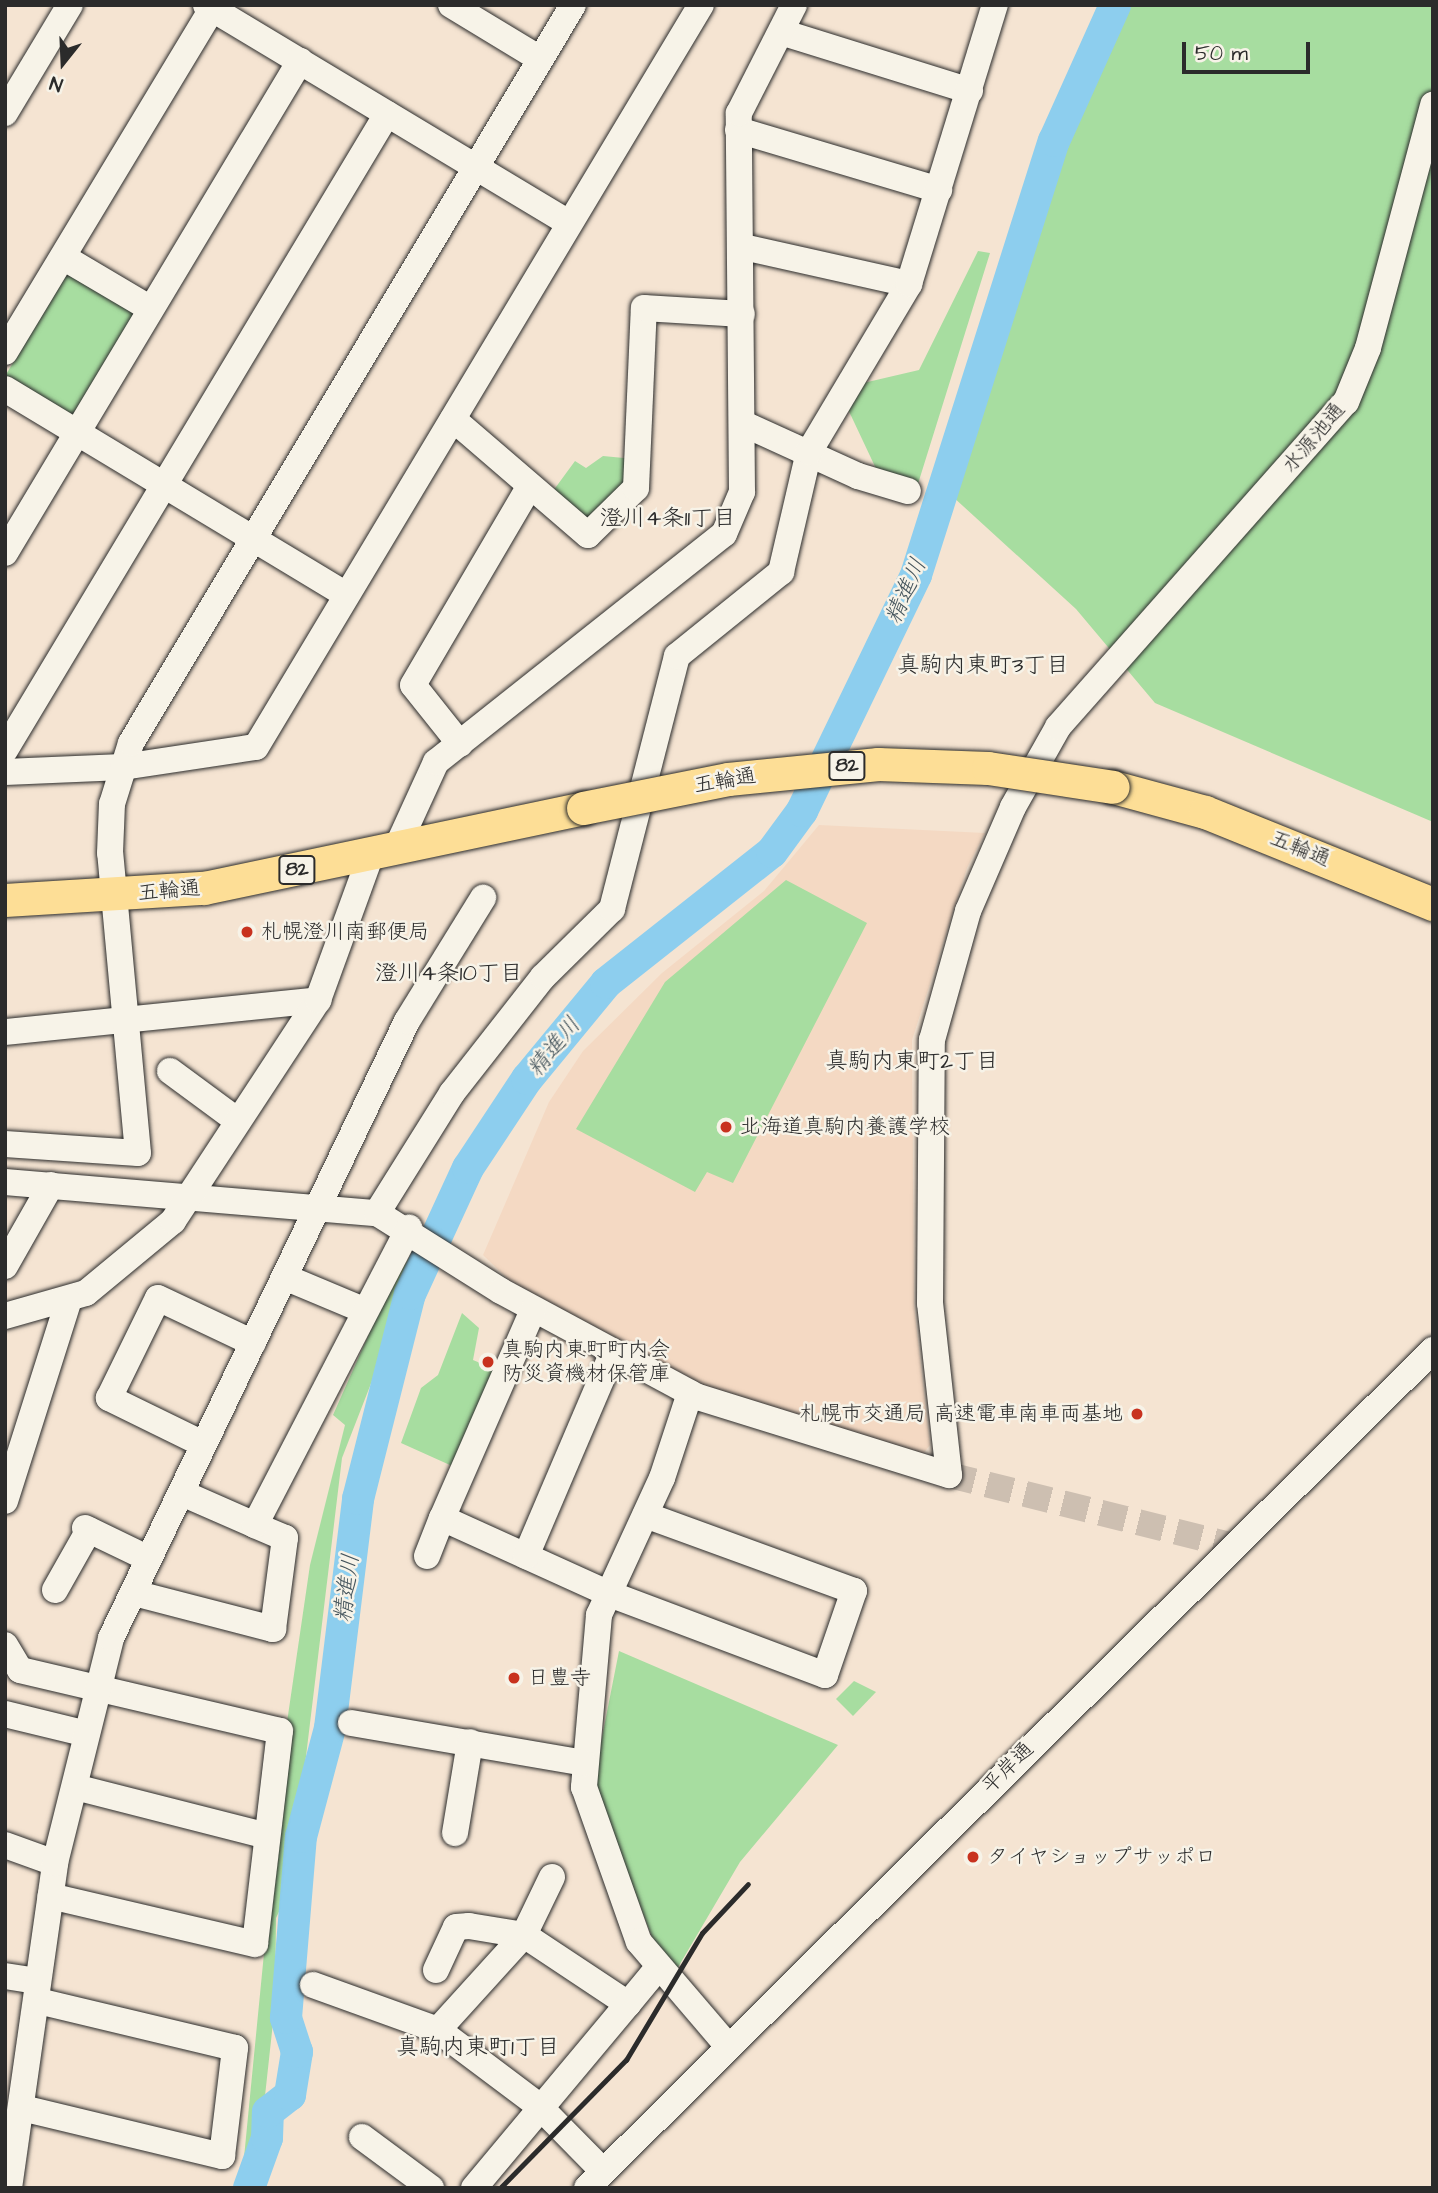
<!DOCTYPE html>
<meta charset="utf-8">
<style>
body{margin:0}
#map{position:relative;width:1438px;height:2193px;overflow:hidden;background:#f5e4d2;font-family:"Architects Daughter","Klee One",sans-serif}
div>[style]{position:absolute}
.built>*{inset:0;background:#f4d9c3}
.green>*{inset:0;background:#a7dda0}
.river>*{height:32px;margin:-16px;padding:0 16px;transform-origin:16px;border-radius:16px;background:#8dceee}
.minor-tunnel>*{height:26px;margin-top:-13px;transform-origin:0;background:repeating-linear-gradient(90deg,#cdbfb1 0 26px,transparent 0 39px)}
.roads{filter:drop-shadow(0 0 2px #2b2b2b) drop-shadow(0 0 2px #2b2b2b)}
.minor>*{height:26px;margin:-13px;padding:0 13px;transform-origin:13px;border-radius:13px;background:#f7f3e8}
.major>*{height:33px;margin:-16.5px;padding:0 16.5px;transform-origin:16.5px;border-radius:16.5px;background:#fdde96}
.rail>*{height:5px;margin:-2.5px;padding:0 2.5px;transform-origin:2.5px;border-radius:2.5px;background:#2b2b2b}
.bridges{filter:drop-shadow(0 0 2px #2b2b2b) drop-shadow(0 0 2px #2b2b2b)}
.major-bridge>*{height:33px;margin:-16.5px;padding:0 16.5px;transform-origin:16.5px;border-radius:16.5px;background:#fdde96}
.dots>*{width:19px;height:19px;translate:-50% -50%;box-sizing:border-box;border:4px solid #f7f3e8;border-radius:50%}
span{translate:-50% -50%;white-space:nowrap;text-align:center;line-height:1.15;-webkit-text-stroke:5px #f7f3e8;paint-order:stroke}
.shield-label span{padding:2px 5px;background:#f7f3e8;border:2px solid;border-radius:5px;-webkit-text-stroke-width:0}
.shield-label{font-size:19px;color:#2b2b2b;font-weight:700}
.street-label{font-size:21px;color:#2b2b2b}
.poi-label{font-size:21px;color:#2b2b2b}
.left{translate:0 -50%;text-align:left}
.right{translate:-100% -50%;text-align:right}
.neighbourhood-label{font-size:23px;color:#2b2b2b}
.water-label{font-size:23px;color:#44545c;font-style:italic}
.frame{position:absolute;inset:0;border:7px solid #2b2b2b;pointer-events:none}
.north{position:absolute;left:28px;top:28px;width:70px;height:70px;-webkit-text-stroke:5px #f7f3e8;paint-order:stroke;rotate:198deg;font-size:19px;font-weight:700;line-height:28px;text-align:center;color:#2b2b2b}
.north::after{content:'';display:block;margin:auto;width:24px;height:32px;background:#2b2b2b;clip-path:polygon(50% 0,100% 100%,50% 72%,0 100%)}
.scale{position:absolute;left:1182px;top:42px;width:128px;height:32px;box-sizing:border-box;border:4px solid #2b2b2b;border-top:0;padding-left:9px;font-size:21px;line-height:24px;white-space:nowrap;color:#2b2b2b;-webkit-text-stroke:5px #f7f3e8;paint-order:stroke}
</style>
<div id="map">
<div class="built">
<div style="clip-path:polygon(819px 825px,985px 833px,967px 868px,912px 1040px,914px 1306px,930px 1445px,923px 1454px,705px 1386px,513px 1284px,483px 1255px,549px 1102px,583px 1051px,662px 973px,764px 891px)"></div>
</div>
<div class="green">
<div style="clip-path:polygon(1125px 5px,1433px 5px,1433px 822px,1155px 703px,1076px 609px,952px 496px,1064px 134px)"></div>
<div style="clip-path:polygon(978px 251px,990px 253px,917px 487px,879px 475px,846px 405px,859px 384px,919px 370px)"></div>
<div style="clip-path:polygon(69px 271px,136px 311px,71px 418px,5px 376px)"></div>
<div style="clip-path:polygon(603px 456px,634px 459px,632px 486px,598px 520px,580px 516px,553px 491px,575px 461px,586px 468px)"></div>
<div style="clip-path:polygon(786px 880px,867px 923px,733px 1183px,707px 1172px,695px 1192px,576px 1129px,665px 982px)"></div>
<div style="clip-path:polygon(414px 1250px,421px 1255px,342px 1458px,290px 1889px,276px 1918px,275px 2004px,255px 2188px,241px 2188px,286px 1729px,310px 1565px,345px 1425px,333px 1415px,388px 1291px)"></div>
<div style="clip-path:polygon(462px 1313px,479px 1328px,473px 1360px,504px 1373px,461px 1470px,401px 1443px,421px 1388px,438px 1375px)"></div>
<div style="clip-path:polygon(619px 1651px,838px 1745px,740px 1862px,677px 1969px,652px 1937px,593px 1783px)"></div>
<div style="clip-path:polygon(854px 1681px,876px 1692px,853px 1716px,836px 1699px)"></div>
</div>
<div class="river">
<div style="left:249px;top:2188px;width:53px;rotate:-70.2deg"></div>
<div style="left:267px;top:2138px;width:26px;rotate:-88deg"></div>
<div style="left:268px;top:2112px;width:28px;rotate:-38deg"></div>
<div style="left:290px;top:2095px;width:44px;rotate:-80.8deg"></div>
<div style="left:297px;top:2052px;width:36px;rotate:-108deg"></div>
<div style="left:286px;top:2018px;width:182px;rotate:-85.3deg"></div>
<div style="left:301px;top:1837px;width:113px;rotate:-75.1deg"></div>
<div style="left:330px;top:1728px;width:231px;rotate:-83deg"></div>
<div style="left:358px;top:1499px;width:211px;rotate:-75.8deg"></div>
<div style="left:410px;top:1294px;width:139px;rotate:-65.3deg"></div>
<div style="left:468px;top:1168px;width:107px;rotate:-56.5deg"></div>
<div style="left:527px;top:1079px;width:124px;rotate:-50.5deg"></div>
<div style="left:606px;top:983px;width:211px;rotate:-38.3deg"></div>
<div style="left:772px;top:852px;width:51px;rotate:-53.8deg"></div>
<div style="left:802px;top:811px;width:262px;rotate:-64.2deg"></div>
<div style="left:916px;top:575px;width:455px;rotate:-72.4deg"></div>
<div style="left:1054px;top:141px;width:149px;rotate:-65.8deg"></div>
</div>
<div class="minor-tunnel">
<div style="left:949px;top:1475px;width:294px;rotate:14deg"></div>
</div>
<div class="roads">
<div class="minor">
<div style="left:206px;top:5px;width:423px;rotate:31deg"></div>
<div style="left:451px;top:5px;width:104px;rotate:31.2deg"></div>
<div style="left:781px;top:32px;width:198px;rotate:17.3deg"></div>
<div style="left:5px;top:113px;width:126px;rotate:-59deg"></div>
<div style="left:738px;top:130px;width:210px;rotate:16.6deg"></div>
<div style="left:743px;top:247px;width:170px;rotate:12.6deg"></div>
<div style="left:63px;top:257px;width:102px;rotate:30.6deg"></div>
<div style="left:5px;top:352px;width:405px;rotate:-58.9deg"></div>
<div style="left:5px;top:389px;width:398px;rotate:31.1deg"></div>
<div style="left:453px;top:419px;width:178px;rotate:40.7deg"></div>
<div style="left:588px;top:535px;width:67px;rotate:-44.4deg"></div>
<div style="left:636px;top:488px;width:180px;rotate:-87.5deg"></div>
<div style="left:644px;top:308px;width:98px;rotate:3.5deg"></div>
<div style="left:744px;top:424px;width:125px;rotate:24.5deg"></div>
<div style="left:858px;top:476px;width:52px;rotate:16.7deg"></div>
<div style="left:5px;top:553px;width:574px;rotate:-59.05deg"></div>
<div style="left:460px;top:744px;width:75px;rotate:-128.5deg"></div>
<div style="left:413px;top:685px;width:227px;rotate:-59.6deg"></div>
<div style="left:5px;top:750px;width:742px;rotate:-59.01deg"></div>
<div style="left:5px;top:772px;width:118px;rotate:-2.4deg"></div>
<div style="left:123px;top:767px;width:134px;rotate:-8.6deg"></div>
<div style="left:256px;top:747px;width:865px;rotate:-59.05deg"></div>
<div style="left:398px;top:845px;width:91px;rotate:-65.4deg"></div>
<div style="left:436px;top:762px;width:367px;rotate:-38.4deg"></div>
<div style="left:724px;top:534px;width:46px;rotate:-66.8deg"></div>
<div style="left:742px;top:492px;width:379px;rotate:-90.5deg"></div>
<div style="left:739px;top:113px;width:121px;rotate:-63deg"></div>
<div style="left:5px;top:1032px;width:315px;rotate:-5.8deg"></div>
<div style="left:170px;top:1071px;width:81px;rotate:36.4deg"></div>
<div style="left:5px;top:1144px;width:133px;rotate:3.9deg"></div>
<div style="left:138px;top:1153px;width:301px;rotate:-95.3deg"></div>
<div style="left:110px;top:853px;width:49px;rotate:-87.7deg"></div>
<div style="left:112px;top:804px;width:64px;rotate:-72.7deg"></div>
<div style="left:131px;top:743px;width:860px;rotate:-59.08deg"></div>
<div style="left:5px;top:1182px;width:373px;rotate:4.8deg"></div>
<div style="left:377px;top:1213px;width:146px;rotate:32.2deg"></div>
<div style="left:501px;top:1291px;width:224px;rotate:28.3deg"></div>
<div style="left:698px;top:1397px;width:263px;rotate:17.3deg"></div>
<div style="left:949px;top:1475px;width:173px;rotate:-96.3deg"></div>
<div style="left:930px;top:1303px;width:263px;rotate:-89.6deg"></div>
<div style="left:932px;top:1040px;width:134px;rotate:-74.4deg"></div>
<div style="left:968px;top:911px;width:113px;rotate:-66.6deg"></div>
<div style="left:1013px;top:807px;width:92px;rotate:-60.6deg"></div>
<div style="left:1058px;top:727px;width:434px;rotate:-48.5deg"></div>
<div style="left:1346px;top:402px;width:58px;rotate:-67.8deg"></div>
<div style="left:1368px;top:348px;width:252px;rotate:-75deg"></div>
<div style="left:377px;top:1213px;width:142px;rotate:-58deg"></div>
<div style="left:452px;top:1093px;width:147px;rotate:-51.9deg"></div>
<div style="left:543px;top:977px;width:97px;rotate:-44.6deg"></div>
<div style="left:612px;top:909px;width:261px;rotate:-75.6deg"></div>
<div style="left:677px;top:656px;width:134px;rotate:-38.9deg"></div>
<div style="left:781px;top:572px;width:123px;rotate:-76.9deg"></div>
<div style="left:809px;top:452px;width:196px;rotate:-59.2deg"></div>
<div style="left:909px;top:284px;width:292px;rotate:-72.9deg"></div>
<div style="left:5px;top:1266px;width:93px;rotate:-60.4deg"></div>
<div style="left:287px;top:1278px;width:82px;rotate:22.8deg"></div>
<div style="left:533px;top:1310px;width:227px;rotate:113.6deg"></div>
<div style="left:442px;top:1518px;width:181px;rotate:24.4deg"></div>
<div style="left:607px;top:1593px;width:233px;rotate:20.6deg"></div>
<div style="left:825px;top:1675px;width:89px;rotate:-71deg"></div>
<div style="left:854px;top:1591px;width:222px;rotate:-160deg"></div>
<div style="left:5px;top:1316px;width:84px;rotate:-15.9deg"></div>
<div style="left:86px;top:1293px;width:113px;rotate:-39.6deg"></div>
<div style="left:173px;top:1221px;width:264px;rotate:-56.7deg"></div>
<div style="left:318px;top:1000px;width:158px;rotate:-70deg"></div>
<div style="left:690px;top:1393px;width:89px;rotate:108.2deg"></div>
<div style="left:662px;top:1478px;width:151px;rotate:114.7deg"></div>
<div style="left:599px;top:1615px;width:173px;rotate:95deg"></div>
<div style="left:584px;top:1787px;width:164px;rotate:70.5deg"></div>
<div style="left:639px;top:1942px;width:135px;rotate:49.5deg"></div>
<div style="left:203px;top:1444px;width:105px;rotate:-153.9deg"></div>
<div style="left:109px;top:1398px;width:111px;rotate:-63.9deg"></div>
<div style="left:158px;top:1298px;width:105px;rotate:25.3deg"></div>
<div style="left:182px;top:1493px;width:80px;rotate:23.7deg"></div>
<div style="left:5px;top:1501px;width:209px;rotate:-72.4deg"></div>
<div style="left:85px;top:1528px;width:71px;rotate:25.8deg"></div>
<div style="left:427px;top:1556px;width:41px;rotate:-68.5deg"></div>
<div style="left:526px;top:1556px;width:222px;rotate:-66.9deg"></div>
<div style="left:55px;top:1590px;width:69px;rotate:-60.5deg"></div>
<div style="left:134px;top:1593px;width:144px;rotate:14.5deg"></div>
<div style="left:273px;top:1629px;width:92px;rotate:-82.5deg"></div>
<div style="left:285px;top:1538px;width:33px;rotate:-157deg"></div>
<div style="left:255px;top:1525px;width:335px;rotate:-62.6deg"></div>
<div style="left:5px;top:1645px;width:29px;rotate:59deg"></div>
<div style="left:20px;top:1670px;width:267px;rotate:13.2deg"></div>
<div style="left:280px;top:1731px;width:214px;rotate:96.7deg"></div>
<div style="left:255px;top:1944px;width:210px;rotate:-166.8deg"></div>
<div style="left:5px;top:1714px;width:84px;rotate:13.7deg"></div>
<div style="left:351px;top:1723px;width:236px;rotate:9.7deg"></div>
<div style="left:75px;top:1787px;width:198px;rotate:14.3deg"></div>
<div style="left:455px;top:1833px;width:92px;rotate:-80.6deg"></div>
<div style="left:5px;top:1845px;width:53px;rotate:19.8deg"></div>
<div style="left:552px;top:1877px;width:64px;rotate:115.8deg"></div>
<div style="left:524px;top:1935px;width:128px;rotate:132.2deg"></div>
<div style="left:438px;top:2030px;width:125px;rotate:36.9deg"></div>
<div style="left:538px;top:2105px;width:90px;rotate:45.5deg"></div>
<div style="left:436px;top:1970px;width:47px;rotate:-65.1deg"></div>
<div style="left:456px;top:1927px;width:13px;rotate:-4deg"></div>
<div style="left:469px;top:1926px;width:56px;rotate:9.3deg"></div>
<div style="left:524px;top:1935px;width:125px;rotate:33.6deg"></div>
<div style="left:628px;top:2004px;width:45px;rotate:-50.4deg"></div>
<div style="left:5px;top:1976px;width:33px;rotate:9deg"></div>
<div style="left:313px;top:1985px;width:133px;rotate:19.8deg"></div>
<div style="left:22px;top:2108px;width:206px;rotate:13.5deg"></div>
<div style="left:222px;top:2156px;width:109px;rotate:-83.1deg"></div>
<div style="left:235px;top:2048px;width:204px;rotate:-166.6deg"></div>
<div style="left:362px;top:2137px;width:86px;rotate:36.5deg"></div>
<div style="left:9px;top:2188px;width:328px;rotate:-81.9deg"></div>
<div style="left:55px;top:1863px;width:232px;rotate:-76deg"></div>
<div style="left:111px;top:1638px;width:684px;rotate:-64.37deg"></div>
<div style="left:407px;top:1021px;width:145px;rotate:-58.3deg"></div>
<div style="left:474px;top:2188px;width:240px;rotate:-50.1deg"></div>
<div style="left:587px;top:2188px;width:1191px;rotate:-44.73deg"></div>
</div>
<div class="major">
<div style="left:1113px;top:787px;width:95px;rotate:15.2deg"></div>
<div style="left:1205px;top:812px;width:246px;rotate:22deg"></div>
<div style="left:5px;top:900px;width:199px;rotate:-3.5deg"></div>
<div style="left:204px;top:888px;width:387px;rotate:-11.9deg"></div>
</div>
</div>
<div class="rail">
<div style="left:500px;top:2188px;width:180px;rotate:-45.5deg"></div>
<div style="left:626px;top:2060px;width:148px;rotate:-59.1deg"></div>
<div style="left:702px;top:1933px;width:67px;rotate:-46.8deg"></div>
</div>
<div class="bridges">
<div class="major-bridge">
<div style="left:583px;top:808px;width:148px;rotate:-11.3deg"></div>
<div style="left:728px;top:779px;width:151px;rotate:-5.7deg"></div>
<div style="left:878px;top:764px;width:110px;rotate:2.1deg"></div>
<div style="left:988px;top:768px;width:126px;rotate:8.6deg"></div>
</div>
</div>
<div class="dots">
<div style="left:247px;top:932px;background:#c8321e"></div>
<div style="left:726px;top:1127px;background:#c8321e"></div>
<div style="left:488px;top:1362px;background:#c8321e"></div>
<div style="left:1137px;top:1414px;background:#c8321e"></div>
<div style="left:514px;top:1678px;background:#c8321e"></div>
<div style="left:973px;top:1857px;background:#c8321e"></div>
</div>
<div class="shield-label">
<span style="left:847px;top:766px">82</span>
<span style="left:297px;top:870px">82</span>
</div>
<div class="street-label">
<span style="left:1314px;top:438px;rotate:-50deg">水源池通</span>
<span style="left:725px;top:781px;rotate:-10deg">五輪通</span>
<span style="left:1300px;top:849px;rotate:22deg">五輪通</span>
<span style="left:169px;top:891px;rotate:-5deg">五輪通</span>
<span style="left:1008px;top:1768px;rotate:-45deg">平岸通</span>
</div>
<div class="poi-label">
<span class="left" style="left:261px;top:932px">札幌澄川南郵便局</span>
<span class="left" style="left:740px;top:1127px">北海道真駒内養護学校</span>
<span class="left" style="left:502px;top:1362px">真駒内東町町内会<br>防災資機材保管庫</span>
<span class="right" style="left:1123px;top:1414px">札幌市交通局 高速電車南車両基地</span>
<span class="left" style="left:528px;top:1678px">日豊寺</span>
<span class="left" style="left:987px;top:1857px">タイヤショップサッポロ</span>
</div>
<div class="neighbourhood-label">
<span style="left:668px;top:518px">澄川4条11丁目</span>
<span style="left:983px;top:665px">真駒内東町3丁目</span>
<span style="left:449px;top:973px">澄川4条10丁目</span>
<span style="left:912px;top:1061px">真駒内東町2丁目</span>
<span style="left:478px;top:2047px">真駒内東町1丁目</span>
</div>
<div class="water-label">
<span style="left:906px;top:591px;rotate:-66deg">精進川</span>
<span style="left:554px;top:1047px;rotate:-51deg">精進川</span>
<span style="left:347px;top:1588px;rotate:-83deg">精進川</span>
</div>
<div class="frame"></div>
<div class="north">N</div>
<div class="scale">50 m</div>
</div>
